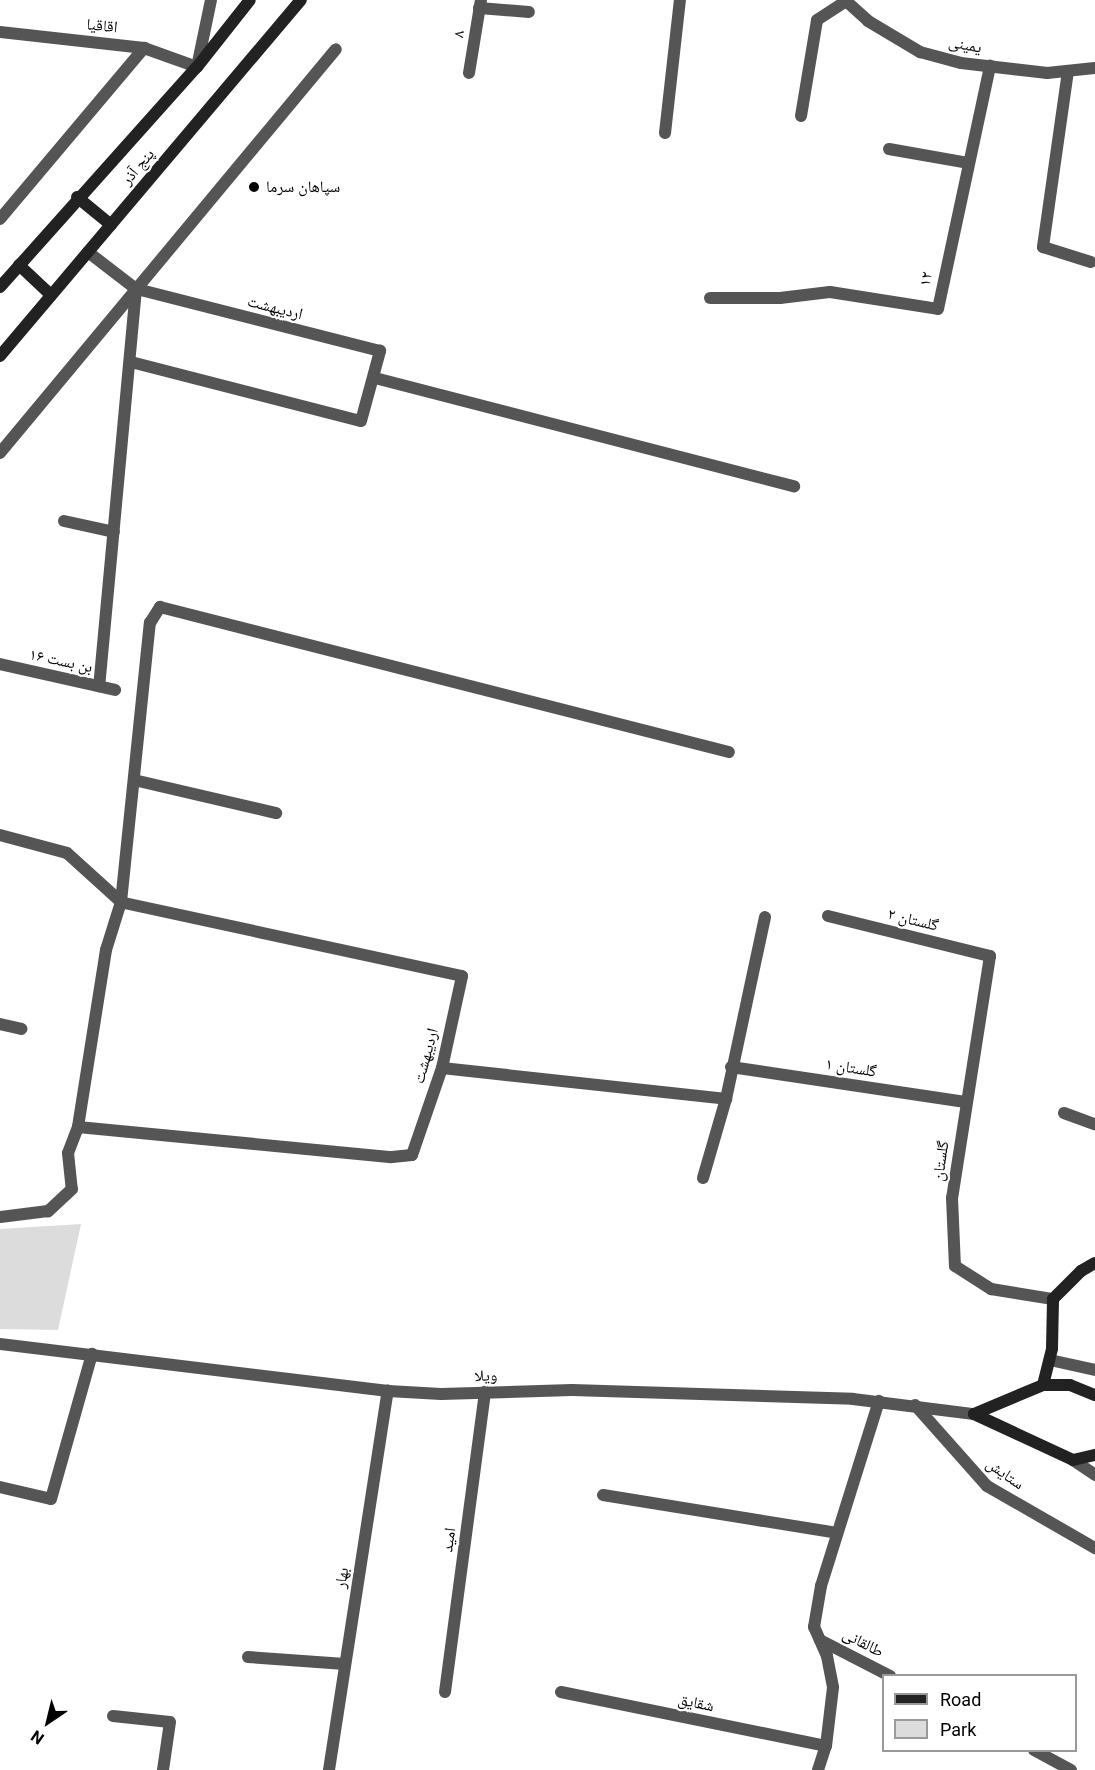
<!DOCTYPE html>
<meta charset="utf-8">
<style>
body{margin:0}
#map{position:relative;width:1095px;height:1770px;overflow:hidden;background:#fff;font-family:Roboto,"Noto Naskh Arabic",sans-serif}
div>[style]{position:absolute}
.green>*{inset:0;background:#dcdcdc}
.lane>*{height:12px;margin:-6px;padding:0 6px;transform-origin:6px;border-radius:6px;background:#555}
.street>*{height:12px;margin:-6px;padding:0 6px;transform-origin:6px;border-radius:6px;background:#555}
.secondary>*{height:12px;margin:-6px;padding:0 6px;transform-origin:6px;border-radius:6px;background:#222}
.dots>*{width:16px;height:16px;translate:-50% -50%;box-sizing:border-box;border:3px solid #fff;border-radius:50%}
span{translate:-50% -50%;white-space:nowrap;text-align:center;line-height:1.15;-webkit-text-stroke:4.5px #fff;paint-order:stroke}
.street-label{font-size:16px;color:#000}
.poi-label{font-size:16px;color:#000}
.left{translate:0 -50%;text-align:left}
.legend{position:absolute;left:882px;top:1674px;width:195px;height:78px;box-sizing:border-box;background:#fff;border:2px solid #999;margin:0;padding:8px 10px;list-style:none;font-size:18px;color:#000}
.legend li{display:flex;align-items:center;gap:12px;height:30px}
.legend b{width:30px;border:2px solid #999}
.north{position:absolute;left:18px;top:1692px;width:60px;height:60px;-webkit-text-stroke:4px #fff;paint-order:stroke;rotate:215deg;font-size:16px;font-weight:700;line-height:24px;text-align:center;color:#000}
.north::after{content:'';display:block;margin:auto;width:21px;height:27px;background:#000;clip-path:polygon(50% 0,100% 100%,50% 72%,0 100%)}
</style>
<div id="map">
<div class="green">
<div style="clip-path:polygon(81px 1224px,58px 1330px,0 1329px,0 1229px)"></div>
</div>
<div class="lane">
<div style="left:479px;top:8px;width:50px;rotate:4.6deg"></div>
<div style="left:469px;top:73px;width:74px;rotate:-80.7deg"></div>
<div style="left:889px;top:149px;width:80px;rotate:10deg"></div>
<div style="left:64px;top:521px;width:51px;rotate:12.4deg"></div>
<div style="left:0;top:664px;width:118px;rotate:12.7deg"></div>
</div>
<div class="street">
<div style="left:845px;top:0;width:31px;rotate:42deg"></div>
<div style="left:868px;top:21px;width:61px;rotate:30.8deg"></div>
<div style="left:920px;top:52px;width:42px;rotate:15deg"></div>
<div style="left:961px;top:63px;width:87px;rotate:6.6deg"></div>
<div style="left:1047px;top:73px;width:48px;rotate:-5.9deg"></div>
<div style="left:0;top:32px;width:145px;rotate:6.3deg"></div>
<div style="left:144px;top:48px;width:56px;rotate:19.7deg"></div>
<div style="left:197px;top:67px;width:68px;rotate:-78.2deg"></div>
<div style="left:1068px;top:71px;width:178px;rotate:98.1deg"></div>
<div style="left:1043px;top:247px;width:50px;rotate:17.4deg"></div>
<div style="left:801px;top:116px;width:97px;rotate:-80.5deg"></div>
<div style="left:817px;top:20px;width:33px;rotate:-33deg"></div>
<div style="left:665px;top:133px;width:134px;rotate:-83.6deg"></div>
<div style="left:0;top:219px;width:224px;rotate:-49.9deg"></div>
<div style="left:88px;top:252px;width:61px;rotate:37.6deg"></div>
<div style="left:136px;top:289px;width:399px;rotate:95.3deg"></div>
<div style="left:710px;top:298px;width:70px"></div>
<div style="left:780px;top:298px;width:50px;rotate:-6.8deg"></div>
<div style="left:830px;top:292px;width:109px;rotate:8.9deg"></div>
<div style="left:938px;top:309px;width:249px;rotate:-77.9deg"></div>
<div style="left:131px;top:362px;width:237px;rotate:14.4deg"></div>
<div style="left:361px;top:421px;width:73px;rotate:-74.8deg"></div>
<div style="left:380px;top:351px;width:252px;rotate:-165.7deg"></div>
<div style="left:375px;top:378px;width:433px;rotate:14.5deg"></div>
<div style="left:0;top:453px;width:525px;rotate:-50.25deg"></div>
<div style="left:134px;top:780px;width:146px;rotate:13.1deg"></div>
<div style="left:0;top:835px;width:69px;rotate:15deg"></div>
<div style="left:67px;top:853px;width:73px;rotate:42.2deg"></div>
<div style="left:121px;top:902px;width:50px;rotate:107.4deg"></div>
<div style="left:106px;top:950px;width:179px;rotate:99deg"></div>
<div style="left:78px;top:1127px;width:28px;rotate:111deg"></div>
<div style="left:68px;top:1153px;width:36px;rotate:84deg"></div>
<div style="left:72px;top:1189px;width:33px;rotate:137deg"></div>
<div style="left:48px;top:1211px;width:48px;rotate:172.9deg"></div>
<div style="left:828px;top:916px;width:167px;rotate:13.9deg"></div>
<div style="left:990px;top:956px;width:245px;rotate:98.9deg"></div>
<div style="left:952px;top:1198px;width:68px;rotate:87.5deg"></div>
<div style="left:955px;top:1266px;width:43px;rotate:32.6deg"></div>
<div style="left:991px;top:1289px;width:63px;rotate:9.2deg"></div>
<div style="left:0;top:1024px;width:22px;rotate:13deg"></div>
<div style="left:731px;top:1067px;width:237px;rotate:8.5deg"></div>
<div style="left:442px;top:1068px;width:286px;rotate:6.2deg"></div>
<div style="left:1064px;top:1113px;width:33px;rotate:20deg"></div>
<div style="left:78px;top:1127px;width:315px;rotate:5.5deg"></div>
<div style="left:392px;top:1157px;width:20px;rotate:-6deg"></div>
<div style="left:412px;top:1155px;width:92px;rotate:-71deg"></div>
<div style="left:442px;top:1068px;width:94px;rotate:-77.7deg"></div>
<div style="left:462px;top:976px;width:349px;rotate:-167.8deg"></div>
<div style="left:121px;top:902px;width:281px;rotate:-84.1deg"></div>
<div style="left:150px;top:623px;width:19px;rotate:-58deg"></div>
<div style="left:160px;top:607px;width:587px;rotate:14.3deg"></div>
<div style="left:703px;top:1178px;width:82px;rotate:-73.8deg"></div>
<div style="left:726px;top:1099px;width:186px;rotate:-77.9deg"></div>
<div style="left:0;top:1344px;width:391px;rotate:6.9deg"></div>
<div style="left:388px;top:1391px;width:53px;rotate:3.2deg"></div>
<div style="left:441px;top:1394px;width:131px;rotate:-1.7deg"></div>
<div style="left:572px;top:1390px;width:281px;rotate:1.8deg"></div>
<div style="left:853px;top:1399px;width:122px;rotate:7.1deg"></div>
<div style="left:1050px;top:1360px;width:46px;rotate:12.5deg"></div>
<div style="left:915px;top:1405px;width:108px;rotate:48.4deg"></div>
<div style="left:987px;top:1486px;width:125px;rotate:29.9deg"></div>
<div style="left:1073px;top:1460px;width:27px;rotate:34deg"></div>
<div style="left:0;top:1487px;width:52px;rotate:13.2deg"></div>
<div style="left:51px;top:1499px;width:151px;rotate:-74.2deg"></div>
<div style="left:603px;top:1495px;width:237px;rotate:9.2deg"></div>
<div style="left:820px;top:1640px;width:79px;rotate:27.2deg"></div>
<div style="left:248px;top:1657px;width:97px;rotate:4.1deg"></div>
<div style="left:445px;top:1692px;width:303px;rotate:-82.4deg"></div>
<div style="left:561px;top:1692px;width:270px;rotate:11.5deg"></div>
<div style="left:113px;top:1716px;width:57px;rotate:6deg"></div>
<div style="left:170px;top:1722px;width:49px;rotate:98.3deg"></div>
<div style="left:1034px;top:1750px;width:42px;rotate:28.4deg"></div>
<div style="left:329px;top:1770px;width:384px;rotate:-81.2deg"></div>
<div style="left:818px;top:1770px;width:25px;rotate:-72deg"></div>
<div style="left:826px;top:1746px;width:59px;rotate:-83.2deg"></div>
<div style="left:833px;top:1687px;width:32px;rotate:-101deg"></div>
<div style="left:827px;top:1656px;width:32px;rotate:-114deg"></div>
<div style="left:814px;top:1627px;width:42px;rotate:-80.3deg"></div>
<div style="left:821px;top:1586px;width:194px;rotate:-72.6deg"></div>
</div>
<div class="secondary">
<div style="left:77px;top:197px;width:44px;rotate:39.5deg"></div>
<div style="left:19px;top:265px;width:44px;rotate:43.2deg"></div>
<div style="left:0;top:287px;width:295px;rotate:-48.2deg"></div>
<div style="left:197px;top:67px;width:85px;rotate:-51.7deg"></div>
<div style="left:0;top:356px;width:466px;rotate:-49.8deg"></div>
<div style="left:1043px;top:1385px;width:38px;rotate:-76deg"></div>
<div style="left:1052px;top:1348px;width:49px;rotate:-88.8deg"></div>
<div style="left:1053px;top:1299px;width:40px;rotate:-45deg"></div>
<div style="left:1081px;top:1271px;width:16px;rotate:-30deg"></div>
<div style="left:974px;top:1414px;width:109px;rotate:24.9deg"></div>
<div style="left:1073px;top:1460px;width:23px;rotate:-13deg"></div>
<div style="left:974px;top:1414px;width:75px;rotate:-22.8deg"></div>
<div style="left:1043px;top:1385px;width:27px"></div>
<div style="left:1070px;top:1385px;width:27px;rotate:22deg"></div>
</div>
<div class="dots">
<div style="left:254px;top:187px;background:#000"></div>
</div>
<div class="street-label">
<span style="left:102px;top:26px;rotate:6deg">اقاقیا</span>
<span style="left:459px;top:34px;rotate:-81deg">۸</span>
<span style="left:965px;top:45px;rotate:11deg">یمینی</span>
<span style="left:138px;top:167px;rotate:-50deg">پنج آذر</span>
<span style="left:926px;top:279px;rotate:-80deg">۱۲</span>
<span style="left:275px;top:308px;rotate:14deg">اردیبهشت</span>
<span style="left:61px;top:661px;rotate:12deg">بن بست ۱۶</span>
<span style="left:913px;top:920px;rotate:14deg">گلستان ۲</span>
<span style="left:426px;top:1056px;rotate:-75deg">اردیبهشت</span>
<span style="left:851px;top:1068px;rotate:9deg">گلستان ۱</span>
<span style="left:941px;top:1161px;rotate:-82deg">گلستان</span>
<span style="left:486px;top:1376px;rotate:-2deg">ویلا</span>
<span style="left:1005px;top:1474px;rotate:35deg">ستایش</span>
<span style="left:449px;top:1540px;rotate:-82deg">امید</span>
<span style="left:342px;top:1578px;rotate:-81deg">بهار</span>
<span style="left:863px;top:1643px;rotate:27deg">طالقانی</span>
<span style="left:696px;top:1703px;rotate:12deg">شقایق</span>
</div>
<div class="poi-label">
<span class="left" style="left:266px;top:187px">سپاهان سرما</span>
</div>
<ul class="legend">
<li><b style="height:8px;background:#222"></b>Road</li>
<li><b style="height:16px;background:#dcdcdc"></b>Park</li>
</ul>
<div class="north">N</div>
</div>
